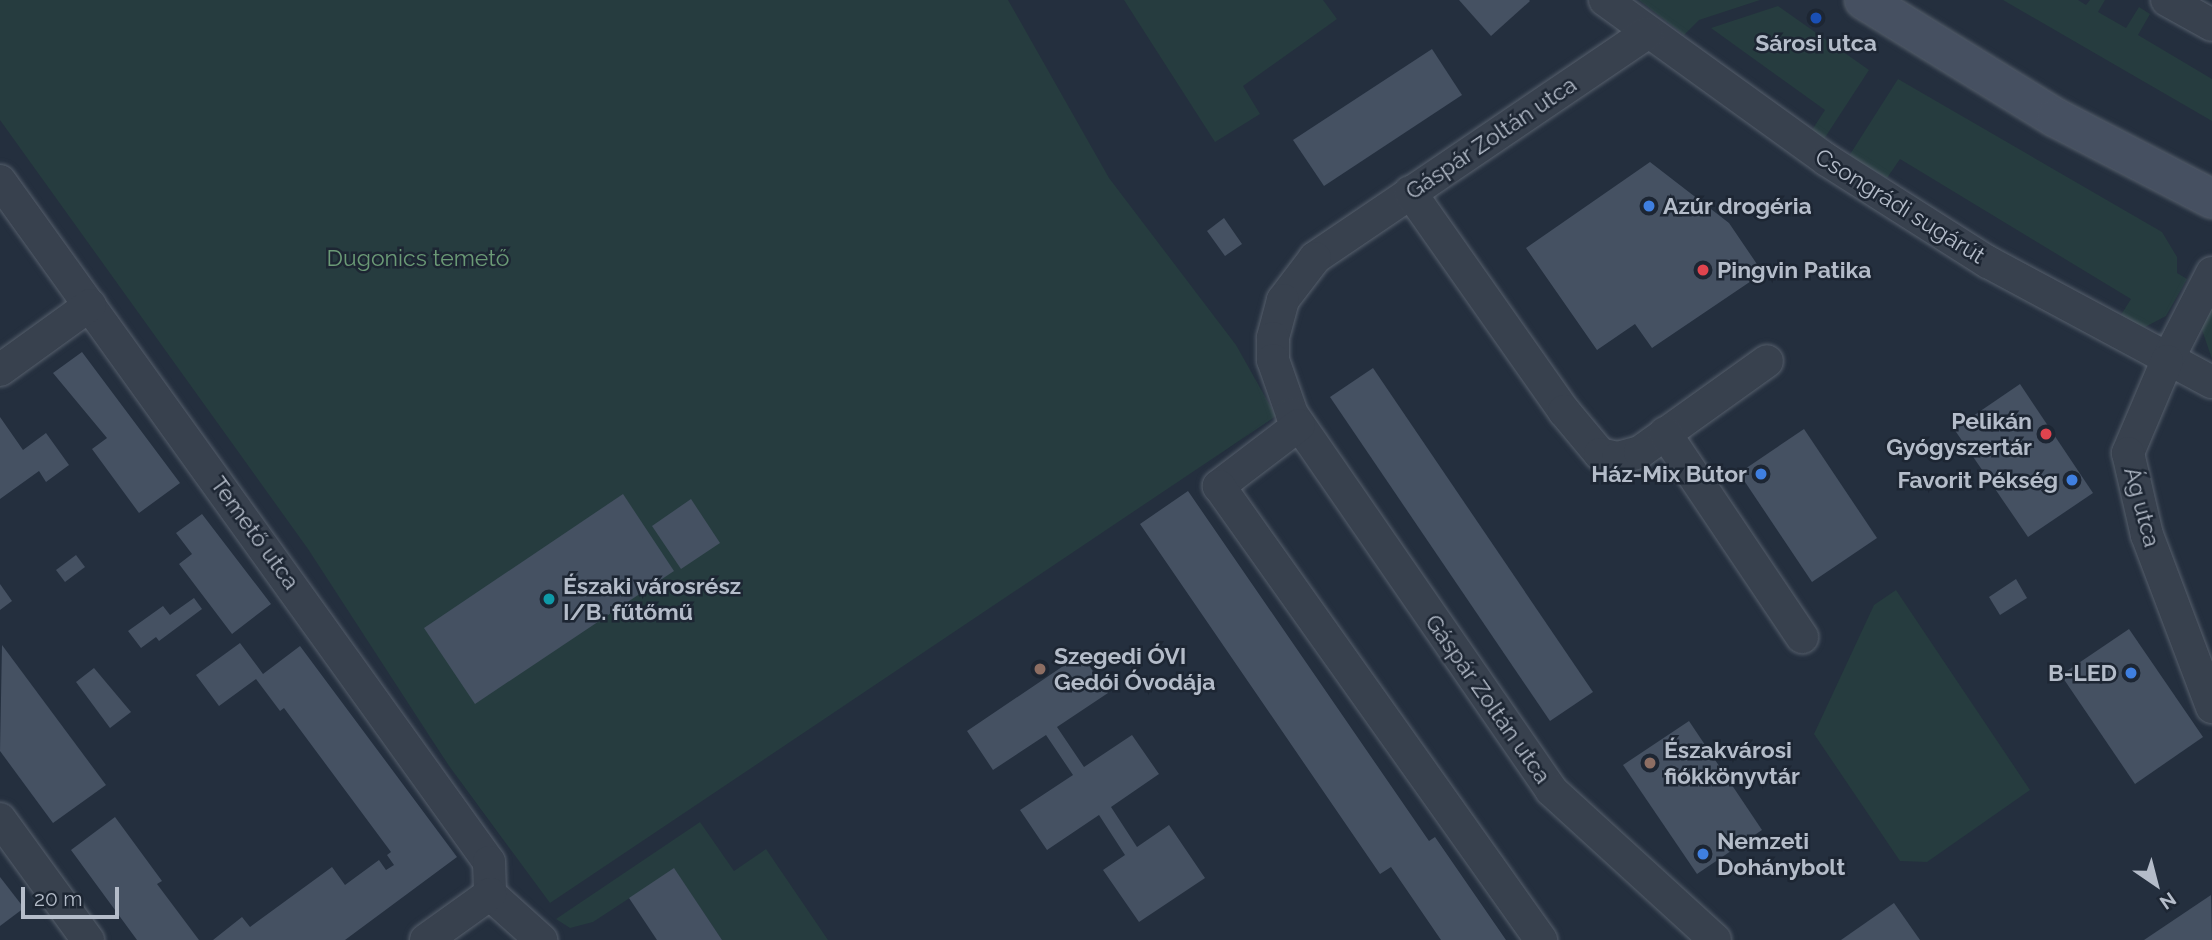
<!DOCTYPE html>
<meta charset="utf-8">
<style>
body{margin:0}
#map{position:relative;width:2212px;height:940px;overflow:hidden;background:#242f3e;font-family:Raleway,sans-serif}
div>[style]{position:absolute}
.green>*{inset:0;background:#263c3f}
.building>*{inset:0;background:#455162}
.roads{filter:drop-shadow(0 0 2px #565f6c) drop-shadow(0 0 2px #565f6c)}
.minor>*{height:32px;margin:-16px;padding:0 16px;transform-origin:16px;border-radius:16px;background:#38414e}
.secondary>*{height:38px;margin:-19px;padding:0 19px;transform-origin:19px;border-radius:19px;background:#465061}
.dots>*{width:19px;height:19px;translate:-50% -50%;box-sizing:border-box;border:4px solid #1d2633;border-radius:50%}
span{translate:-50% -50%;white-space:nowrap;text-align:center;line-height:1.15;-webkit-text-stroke:5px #1d2633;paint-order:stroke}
.poi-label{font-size:23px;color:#b4bcc9;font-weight:700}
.left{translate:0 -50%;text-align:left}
.right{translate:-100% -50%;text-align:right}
.street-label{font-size:23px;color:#b4bcc9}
.park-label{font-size:23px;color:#6b9a76}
.north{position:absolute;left:2121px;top:849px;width:70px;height:70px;-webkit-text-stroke:5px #1d2633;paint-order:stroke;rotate:145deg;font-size:19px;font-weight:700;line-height:28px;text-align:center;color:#b4bcc9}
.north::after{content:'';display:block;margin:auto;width:24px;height:32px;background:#b4bcc9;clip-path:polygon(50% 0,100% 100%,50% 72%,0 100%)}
.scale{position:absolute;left:21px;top:887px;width:98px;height:32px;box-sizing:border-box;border:4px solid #b4bcc9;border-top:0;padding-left:9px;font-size:21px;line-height:24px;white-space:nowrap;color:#b4bcc9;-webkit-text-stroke:5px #1d2633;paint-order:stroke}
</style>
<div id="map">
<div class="green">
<div style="clip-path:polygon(0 0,1008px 0,1109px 178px,1236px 345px,1276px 416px,550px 903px,449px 766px,308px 549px,0 120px)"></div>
<div style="clip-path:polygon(1124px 0,1323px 0,1337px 19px,1243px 86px,1260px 114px,1215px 142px)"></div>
<div style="clip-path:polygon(1639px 0,1760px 0,1699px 20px,1684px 35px)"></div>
<div style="clip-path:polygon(2003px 0,2078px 0,2086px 5px,2090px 0,2105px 0,2098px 12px,2126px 28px,2139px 7px,2150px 14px,2138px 35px,2212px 79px,2212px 121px)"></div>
<div style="clip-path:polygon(1778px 6px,1869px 70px,1824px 139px,1812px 130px,1825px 110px,1711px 28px)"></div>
<div style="clip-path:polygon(1898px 79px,2162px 232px,2177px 257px,2177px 273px,2187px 279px,2166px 316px,2143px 328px,2119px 318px,2131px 299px,1900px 159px,1887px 178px,1849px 156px)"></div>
<div style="clip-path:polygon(2212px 304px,2212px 359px,2201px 327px)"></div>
<div style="clip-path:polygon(1896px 590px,2030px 790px,1927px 862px,1900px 861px,1814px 734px,1874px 605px)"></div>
<div style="clip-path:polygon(700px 822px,734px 871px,766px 849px,828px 940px,722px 940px,674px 869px,593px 922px,570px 928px,556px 919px)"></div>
</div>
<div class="building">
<div style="clip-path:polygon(1459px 0,1529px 0,1530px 1px,1491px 36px)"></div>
<div style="clip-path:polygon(1432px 49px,1462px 95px,1324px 186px,1293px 140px)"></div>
<div style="clip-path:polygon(1650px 162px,1729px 223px,1763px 273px,1652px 348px,1635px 324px,1597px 350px,1526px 248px)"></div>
<div style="clip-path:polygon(1224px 218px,1242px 244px,1225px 256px,1207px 231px)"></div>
<div style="clip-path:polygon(82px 352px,180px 483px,139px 513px,92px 449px,107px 438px,53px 373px)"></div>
<div style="clip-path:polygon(1373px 368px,1593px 692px,1550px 721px,1330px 397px)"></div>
<div style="clip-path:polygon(2020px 384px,2093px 493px,2028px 537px,1954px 429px)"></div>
<div style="clip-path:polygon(0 417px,23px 450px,46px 433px,69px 465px,46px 482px,39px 471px,0 499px)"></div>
<div style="clip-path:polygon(1804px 429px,1877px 538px,1812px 582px,1739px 473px)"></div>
<div style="clip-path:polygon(1188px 491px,1429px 841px,1435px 837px,1506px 940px,1441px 940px,1391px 867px,1380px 874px,1140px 524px)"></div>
<div style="clip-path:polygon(623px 494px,674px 571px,475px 704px,424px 628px)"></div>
<div style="clip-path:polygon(691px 499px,720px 543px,681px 569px,652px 526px)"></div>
<div style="clip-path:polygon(202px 514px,271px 604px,232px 634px,179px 564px,192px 554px,176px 533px)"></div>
<div style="clip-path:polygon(76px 555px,85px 567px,65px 582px,56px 570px)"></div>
<div style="clip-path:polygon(2016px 579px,2027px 598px,2000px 615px,1989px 597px)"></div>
<div style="clip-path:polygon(0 584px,12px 601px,0 610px)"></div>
<div style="clip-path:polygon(194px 598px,202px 609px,159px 641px,156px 637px,141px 648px,128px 631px,163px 606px,170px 615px)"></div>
<div style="clip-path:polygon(2129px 629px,2203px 737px,2135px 784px,2061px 675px)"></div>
<div style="clip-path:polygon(240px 643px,263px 674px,300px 646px,457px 857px,345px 940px,213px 940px,242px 917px,250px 927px,332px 867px,345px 885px,379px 860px,386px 870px,394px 865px,387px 855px,391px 852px,284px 708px,280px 711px,256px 679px,219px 706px,196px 675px)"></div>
<div style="clip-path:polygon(2px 645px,106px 785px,53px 823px,0 751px)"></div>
<div style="clip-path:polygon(1081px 654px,1108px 693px,1057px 727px,1084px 767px,1132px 735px,1159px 774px,1111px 807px,1137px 847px,1169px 825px,1205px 878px,1139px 922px,1103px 870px,1125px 855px,1099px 815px,1047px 850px,1020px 810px,1073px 775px,1046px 735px,993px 770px,967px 731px)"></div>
<div style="clip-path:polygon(94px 668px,131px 712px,110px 728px,76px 682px)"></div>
<div style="clip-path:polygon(1689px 721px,1762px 830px,1697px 874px,1623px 765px)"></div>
<div style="clip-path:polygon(115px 817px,162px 881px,157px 884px,199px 940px,137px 940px,71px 850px)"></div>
<div style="clip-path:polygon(674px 868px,722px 940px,657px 940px,629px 898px)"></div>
<div style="clip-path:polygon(0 877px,24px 908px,0 926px)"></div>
<div style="clip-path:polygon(2211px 895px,2212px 940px,2144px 940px)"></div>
<div style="clip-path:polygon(1894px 903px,1920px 940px,1841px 940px)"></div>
</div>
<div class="roads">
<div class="minor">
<div style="left:1605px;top:0;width:274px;rotate:35.8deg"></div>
<div style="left:1827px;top:160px;width:191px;rotate:32.4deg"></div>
<div style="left:1988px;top:262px;width:254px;rotate:28.2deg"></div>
<div style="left:2167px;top:0;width:51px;rotate:29.1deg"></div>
<div style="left:1647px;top:33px;width:401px;rotate:145.9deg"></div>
<div style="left:1315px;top:258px;width:53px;rotate:127.3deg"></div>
<div style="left:1283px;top:300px;width:39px;rotate:105deg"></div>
<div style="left:1273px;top:338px;width:22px;rotate:90deg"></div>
<div style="left:1273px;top:360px;width:57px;rotate:70.6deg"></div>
<div style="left:1292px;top:414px;width:457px;rotate:55.4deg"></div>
<div style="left:1551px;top:790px;width:222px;rotate:42.4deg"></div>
<div style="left:0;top:181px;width:838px;rotate:54.32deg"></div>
<div style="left:489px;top:862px;width:32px;rotate:88deg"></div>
<div style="left:1410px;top:192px;width:268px;rotate:54.9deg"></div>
<div style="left:1564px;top:411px;width:56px;rotate:50.1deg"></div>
<div style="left:1600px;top:454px;width:18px;rotate:13deg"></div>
<div style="left:1618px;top:458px;width:23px;rotate:-15deg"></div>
<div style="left:1640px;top:452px;width:156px;rotate:-35.6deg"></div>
<div style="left:2212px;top:273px;width:99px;rotate:117.1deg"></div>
<div style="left:2167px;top:361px;width:100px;rotate:113deg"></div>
<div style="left:2128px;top:453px;width:84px;rotate:77deg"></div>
<div style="left:2147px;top:535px;width:184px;rotate:69.3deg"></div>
<div style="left:0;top:370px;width:111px;rotate:-35.8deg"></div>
<div style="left:1299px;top:425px;width:101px;rotate:142.7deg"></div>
<div style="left:1219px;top:486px;width:557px;rotate:54.65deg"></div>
<div style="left:1665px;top:433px;width:246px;rotate:56.1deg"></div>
<div style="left:0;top:819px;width:150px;rotate:54deg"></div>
<div style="left:490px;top:894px;width:69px;rotate:42deg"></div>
<div style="left:426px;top:940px;width:79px;rotate:-35.7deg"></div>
</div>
<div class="secondary">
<div style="left:1864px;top:0;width:225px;rotate:31.6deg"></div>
<div style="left:2056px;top:118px;width:176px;rotate:27.4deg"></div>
</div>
</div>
<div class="dots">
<div style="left:1816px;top:18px;background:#1a4fb4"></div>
<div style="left:1649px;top:206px;background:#3f7fe0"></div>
<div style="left:1703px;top:270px;background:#e0444e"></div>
<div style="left:2046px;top:434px;background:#e0444e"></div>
<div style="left:1761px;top:474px;background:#3f7fe0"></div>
<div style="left:2072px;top:480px;background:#3f7fe0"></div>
<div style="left:549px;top:599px;background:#0f9aa8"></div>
<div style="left:1040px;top:669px;background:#8d6e63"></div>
<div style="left:2131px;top:673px;background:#3f7fe0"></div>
<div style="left:1650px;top:763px;background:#8d6e63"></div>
<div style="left:1703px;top:854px;background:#3f7fe0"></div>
</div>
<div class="poi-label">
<span style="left:1816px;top:43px">Sárosi utca</span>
<span class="left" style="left:1663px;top:206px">Azúr drogéria</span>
<span class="left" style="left:1717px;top:270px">Pingvin Patika</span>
<span class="right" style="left:2032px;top:434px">Pelikán<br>Gyógyszertár</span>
<span class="right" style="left:1747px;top:474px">Ház-Mix Bútor</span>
<span class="right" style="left:2058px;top:480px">Favorit Pékség</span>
<span class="left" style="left:563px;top:599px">Északi városrész<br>I/B. fűtőmű</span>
<span class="left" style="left:1054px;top:669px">Szegedi ÓVI<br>Gedói Óvodája</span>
<span class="right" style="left:2117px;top:673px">B-LED</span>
<span class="left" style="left:1664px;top:763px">Északvárosi<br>fiókkönyvtár</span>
<span class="left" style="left:1717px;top:854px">Nemzeti<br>Dohánybolt</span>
</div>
<div class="street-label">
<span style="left:1491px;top:138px;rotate:-34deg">Gáspár Zoltán utca</span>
<span style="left:1900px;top:206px;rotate:32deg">Csongrádi sugárút</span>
<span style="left:2142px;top:507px;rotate:75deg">Ág utca</span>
<span style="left:255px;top:533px;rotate:54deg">Temető utca</span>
<span style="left:1488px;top:699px;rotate:55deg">Gáspár Zoltán utca</span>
</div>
<div class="park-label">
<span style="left:418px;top:258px">Dugonics temető</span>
</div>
<div class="north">N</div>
<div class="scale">20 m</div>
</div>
